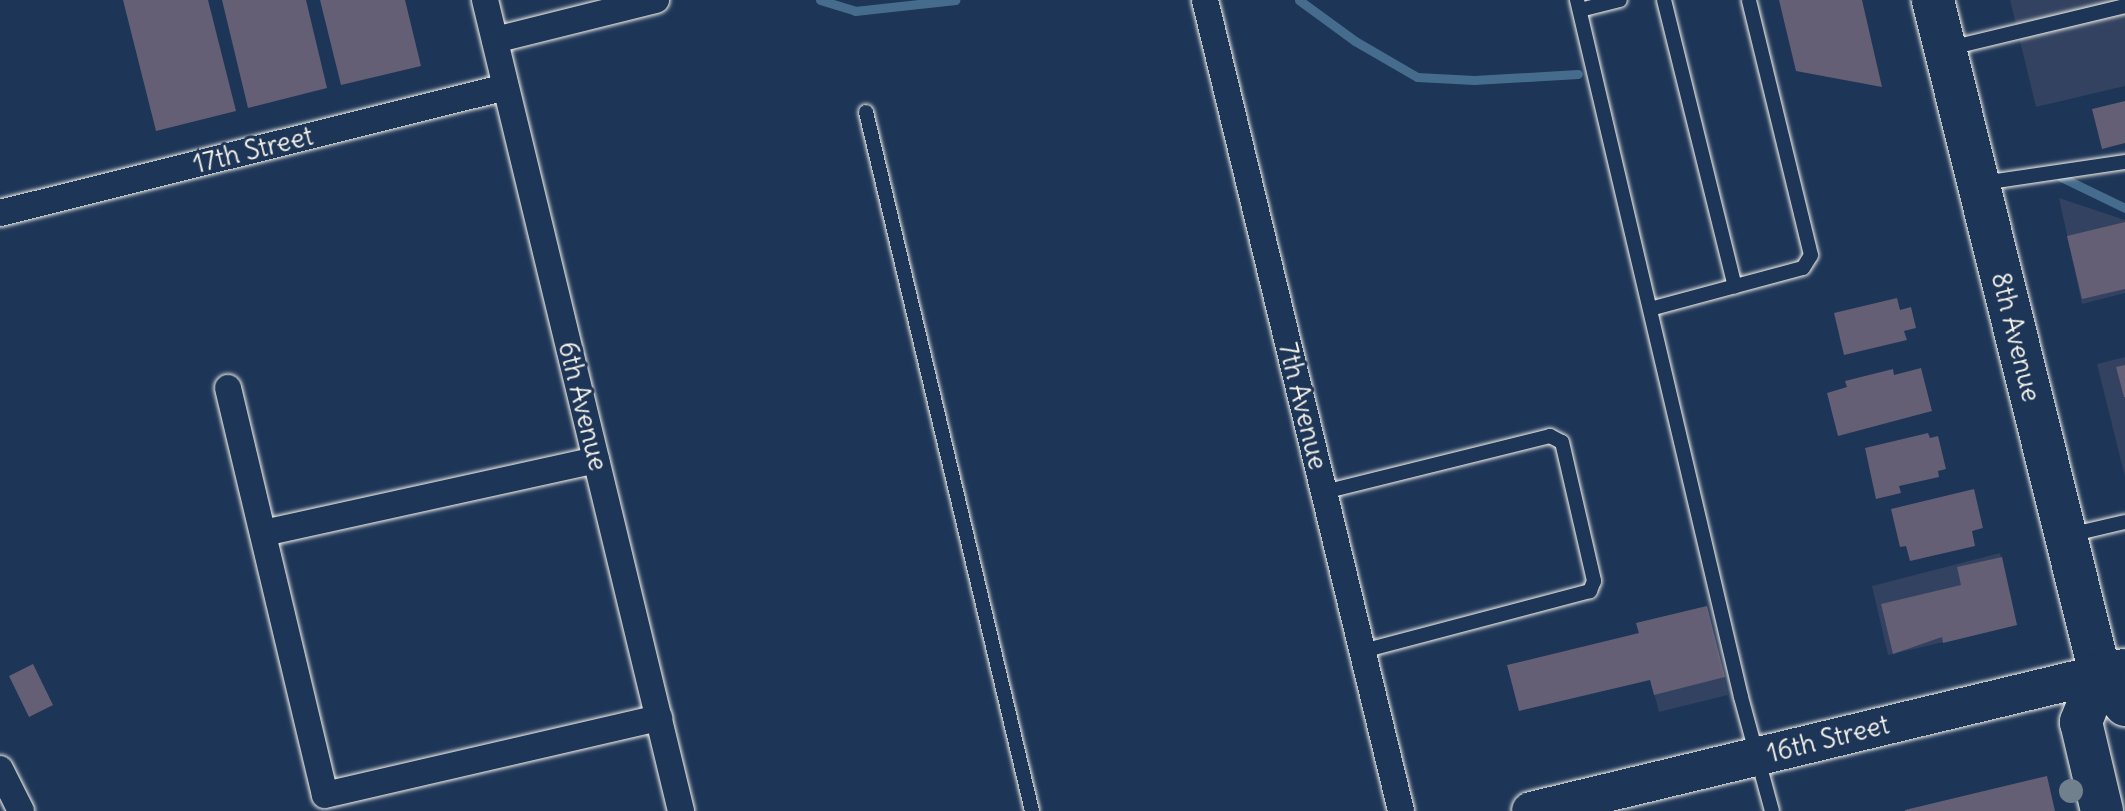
<!DOCTYPE html>
<style>
body{margin:0}
#map{position:relative;width:2125px;height:811px;overflow:hidden;background:#1d3557;font-family:Delius,sans-serif}
div>[style]{position:absolute}
.built>*{inset:0;background:#324260}
.stream>*{height:9px;margin:-4.5px;padding:0 4.5px;transform-origin:4.5px;border-radius:4.5px;background:#466c8d}
.building>*{inset:0;background:#645f74}
.roads{filter:drop-shadow(0 0 2px #f4f1e8) drop-shadow(0 0 2px #f4f1e8)}
.lane>*{height:14px;margin:-7px;padding:0 7px;transform-origin:7px;border-radius:7px;background:#1d3557}
.street>*{height:26px;margin:-13px;padding:0 13px;transform-origin:13px;border-radius:13px;background:#1d3557}
.secondary>*{height:38px;margin:-19px;padding:0 19px;transform-origin:19px;border-radius:19px;background:#1d3557}
.primary>*{height:42px;margin:-21px;padding:0 21px;transform-origin:21px;border-radius:21px;background:#1d3557}
.trees>*{width:24px;height:24px;margin:-12px;border-radius:50%;background:#70818d}
span{translate:-50% -50%;white-space:nowrap;text-align:center;line-height:1.15;-webkit-text-stroke:6px #1d3557;paint-order:stroke}
.street-label{font-size:26px;color:#f4f1e8}
</style>
<div id="map">
<div class="built">
<div style="clip-path:polygon(2010px 0,2125px 0,2125px 86px,2036px 107px)"></div>
<div style="clip-path:polygon(2059px 198px,2125px 220px,2125px 293px,2082px 304px)"></div>
<div style="clip-path:polygon(2125px 357px,2125px 477px,2097px 364px)"></div>
<div style="clip-path:polygon(2000px 553px,2017px 625px,1888px 655px,1872px 586px)"></div>
<div style="clip-path:polygon(1707px 606px,1728px 695px,1659px 712px,1636px 623px)"></div>
</div>
<div class="stream">
<div style="left:820px;top:0;width:37px;rotate:17deg"></div>
<div style="left:855px;top:11px;width:101px;rotate:-6.3deg"></div>
<div style="left:1299px;top:0;width:69px;rotate:36.2deg"></div>
<div style="left:1355px;top:41px;width:72px;rotate:30.1deg"></div>
<div style="left:1417px;top:77px;width:57px;rotate:3deg"></div>
<div style="left:1474px;top:80px;width:104px;rotate:-3.3deg"></div>
<div style="left:2061px;top:177px;width:71px;rotate:25.8deg"></div>
</div>
<div class="building">
<div style="clip-path:polygon(123px 0,208px 0,236px 111px,156px 131px)"></div>
<div style="clip-path:polygon(222px 0,306px 0,327px 88px,248px 108px)"></div>
<div style="clip-path:polygon(320px 0,405px 0,421px 66px,341px 85px)"></div>
<div style="clip-path:polygon(1779px 0,1862px 0,1882px 87px,1796px 71px)"></div>
<div style="clip-path:polygon(2125px 101px,2125px 143px,2102px 149px,2092px 109px)"></div>
<div style="clip-path:polygon(2125px 222px,2125px 289px,2082px 299px,2067px 236px)"></div>
<div style="clip-path:polygon(1897px 298px,1900px 310px,1911px 307px,1916px 328px,1904px 331px,1907px 340px,1844px 355px,1834px 313px)"></div>
<div style="clip-path:polygon(2125px 365px,2125px 397px,2124px 397px,2116px 367px)"></div>
<div style="clip-path:polygon(1921px 368px,1932px 411px,1838px 436px,1827px 393px,1847px 387px,1845px 381px,1893px 369px,1894px 375px)"></div>
<div style="clip-path:polygon(1928px 433px,1930px 438px,1938px 436px,1946px 469px,1938px 471px,1939px 477px,1899px 486px,1901px 493px,1876px 499px,1865px 448px)"></div>
<div style="clip-path:polygon(1974px 489px,1983px 528px,1972px 531px,1975px 546px,1910px 561px,1906px 546px,1900px 547px,1891px 509px)"></div>
<div style="clip-path:polygon(2002px 557px,2017px 625px,1943px 643px,1942px 637px,1893px 654px,1881px 604px,1961px 585px,1957px 567px)"></div>
<div style="clip-path:polygon(1707px 606px,1725px 677px,1654px 695px,1650px 680px,1519px 711px,1507px 665px,1639px 633px,1636px 623px)"></div>
<div style="clip-path:polygon(33px 664px,53px 705px,29px 717px,9px 676px)"></div>
<div style="clip-path:polygon(2047px 776px,2055px 811px,1905px 811px,1905px 810px)"></div>
</div>
<div class="roads">
<div class="lane">
<div style="left:1577px;top:0;width:716px;rotate:76.76deg"></div>
<div style="left:1741px;top:697px;width:118px;rotate:74.8deg"></div>
<div style="left:1664px;top:0;width:295px;rotate:76.1deg"></div>
<div style="left:1580px;top:10px;width:41px;rotate:-14deg"></div>
<div style="left:1950px;top:48px;width:180px;rotate:-13.5deg"></div>
<div style="left:866px;top:112px;width:718px;rotate:76.64deg"></div>
<div style="left:1983px;top:183px;width:144px;rotate:-8.4deg"></div>
<div style="left:1650px;top:309px;width:158px;rotate:-15deg"></div>
<div style="left:1803px;top:268px;width:15px;rotate:-58deg"></div>
<div style="left:1811px;top:255px;width:262px;rotate:-103.7deg"></div>
<div style="left:1324px;top:492px;width:233px;rotate:-13.9deg"></div>
<div style="left:1550px;top:436px;width:13px;rotate:27deg"></div>
<div style="left:1562px;top:442px;width:143px;rotate:77deg"></div>
<div style="left:1594px;top:581px;width:11px;rotate:112deg"></div>
<div style="left:1590px;top:591px;width:235px;rotate:165.2deg"></div>
<div style="left:2069px;top:535px;width:57px;rotate:-13.1deg"></div>
</div>
<div class="street">
<div style="left:485px;top:0;width:834px;rotate:76.41deg"></div>
<div style="left:1205px;top:0;width:834px;rotate:76.41deg"></div>
<div style="left:495px;top:40px;width:166px;rotate:-14deg"></div>
<div style="left:0;top:213px;width:521px;rotate:-13.98deg"></div>
<div style="left:228px;top:388px;width:418px;rotate:76.6deg"></div>
<div style="left:325px;top:795px;width:343px;rotate:-13deg"></div>
<div style="left:264px;top:533px;width:340px;rotate:-12.4deg"></div>
<div style="left:0;top:769px;width:47px;rotate:63.4deg"></div>
</div>
<div class="secondary">
<div style="left:1531px;top:811px;width:611px;rotate:-13.54deg"></div>
</div>
<div class="primary">
<div style="left:1933px;top:0;width:694px;rotate:76.08deg"></div>
<div style="left:2100px;top:674px;width:40px;rotate:51deg"></div>
<div style="left:2100px;top:674px;width:52px;rotate:111.6deg"></div>
<div style="left:2081px;top:722px;width:91px;rotate:76.7deg"></div>
</div>
</div>
<div class="trees">
<div style="left:2071px;top:791px"></div>
</div>
<div class="street-label">
<span style="left:253px;top:150px;rotate:-14deg">17th Street</span>
<span style="left:2016px;top:337px;rotate:76deg">8th Avenue</span>
<span style="left:583px;top:406px;rotate:76deg">6th Avenue</span>
<span style="left:1303px;top:406px;rotate:76deg">7th Avenue</span>
<span style="left:1828px;top:739px;rotate:-14deg">16th Street</span>
</div>
</div>
